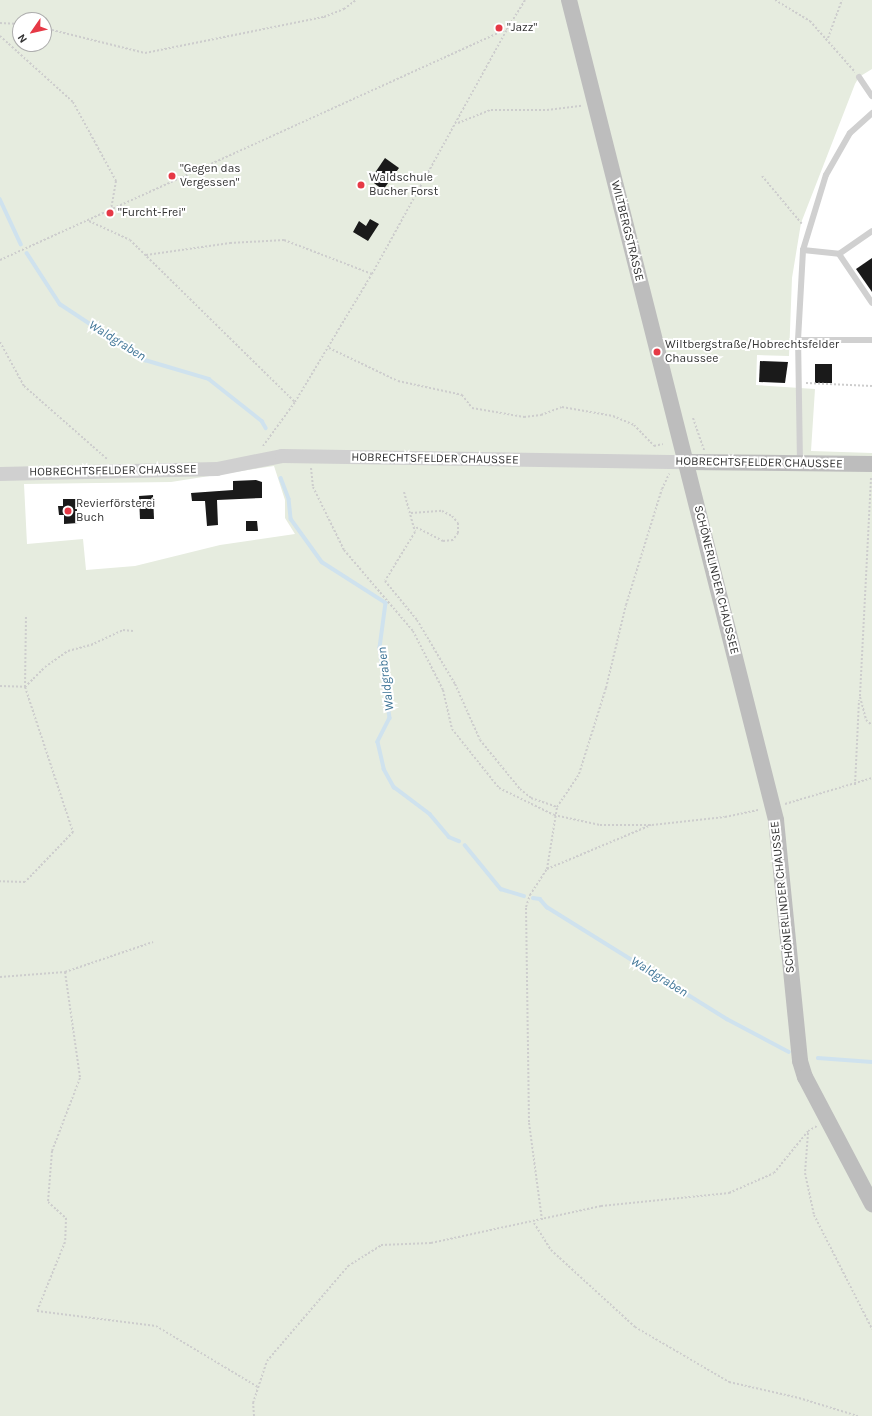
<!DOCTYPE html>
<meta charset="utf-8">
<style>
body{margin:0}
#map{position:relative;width:872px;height:1416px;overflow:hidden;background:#fff;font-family:Karla,sans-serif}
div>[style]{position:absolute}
.green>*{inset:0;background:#e6ecdf}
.stream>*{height:3.5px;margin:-1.75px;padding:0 1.75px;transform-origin:1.75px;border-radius:1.75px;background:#cfe2ee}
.building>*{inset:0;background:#1a1a1a}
.path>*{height:2px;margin-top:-1px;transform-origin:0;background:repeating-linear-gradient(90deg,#cdcdcd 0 2px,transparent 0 4px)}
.service>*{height:6px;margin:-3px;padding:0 3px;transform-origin:3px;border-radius:3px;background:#d0d0d0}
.tertiary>*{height:14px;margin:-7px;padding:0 7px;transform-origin:7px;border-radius:7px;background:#d0d0d0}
.secondary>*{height:16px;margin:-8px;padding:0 8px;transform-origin:8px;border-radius:8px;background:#bdbdbd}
.dots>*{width:11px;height:11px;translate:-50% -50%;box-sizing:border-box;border:2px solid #fff;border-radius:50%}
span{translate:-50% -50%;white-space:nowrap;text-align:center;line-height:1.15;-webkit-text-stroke:4px #fff;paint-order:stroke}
.poi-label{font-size:12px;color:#333}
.left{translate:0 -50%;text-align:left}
.street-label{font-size:12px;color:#333}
.water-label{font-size:13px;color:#3f7597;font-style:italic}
.north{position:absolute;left:12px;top:12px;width:40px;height:40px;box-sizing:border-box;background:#fff;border:1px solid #adadad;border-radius:50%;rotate:236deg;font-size:11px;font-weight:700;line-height:16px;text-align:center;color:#333}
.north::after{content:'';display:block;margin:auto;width:14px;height:18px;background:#e63946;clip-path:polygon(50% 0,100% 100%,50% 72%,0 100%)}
</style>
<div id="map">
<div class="green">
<div style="clip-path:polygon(evenodd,0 0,872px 0,872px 69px,859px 77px,855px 84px,801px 223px,792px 278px,789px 356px,757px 355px,756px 385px,815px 389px,811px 451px,872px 453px,872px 1416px,0 1416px,0 0,20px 20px,44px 20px,44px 44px,20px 44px,20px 20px,0 0,274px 466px,285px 500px,285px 518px,295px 534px,220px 545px,135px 566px,86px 570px,83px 539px,27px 544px,24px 484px,171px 482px,274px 466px)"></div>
</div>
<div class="stream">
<div style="left:0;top:199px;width:50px;rotate:65deg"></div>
<div style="left:27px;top:253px;width:61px;rotate:57.1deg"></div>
<div style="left:60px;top:304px;width:102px;rotate:33.4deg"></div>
<div style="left:145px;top:360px;width:67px;rotate:16.5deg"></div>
<div style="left:209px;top:379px;width:68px;rotate:38.4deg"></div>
<div style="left:262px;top:421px;width:8px;rotate:60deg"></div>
<div style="left:281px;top:478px;width:22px;rotate:69deg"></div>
<div style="left:289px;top:499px;width:20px;rotate:84deg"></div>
<div style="left:291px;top:519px;width:53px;rotate:54.2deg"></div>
<div style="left:322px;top:562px;width:76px;rotate:32.6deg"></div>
<div style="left:386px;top:603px;width:45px;rotate:97.6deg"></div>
<div style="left:380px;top:648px;width:71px;rotate:81.9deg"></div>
<div style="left:390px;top:718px;width:27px;rotate:117deg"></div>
<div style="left:378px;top:742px;width:28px;rotate:77deg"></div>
<div style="left:384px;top:769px;width:21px;rotate:61deg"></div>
<div style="left:394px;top:787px;width:45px;rotate:36.9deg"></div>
<div style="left:430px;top:814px;width:30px;rotate:50deg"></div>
<div style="left:449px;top:837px;width:11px;rotate:22deg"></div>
<div style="left:465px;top:845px;width:57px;rotate:50.7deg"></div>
<div style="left:501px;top:889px;width:24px;rotate:17deg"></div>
<div style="left:533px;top:898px;width:7px;rotate:8deg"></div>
<div style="left:540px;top:899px;width:11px;rotate:49deg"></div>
<div style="left:547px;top:907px;width:212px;rotate:31.9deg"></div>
<div style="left:727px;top:1019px;width:70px;rotate:28deg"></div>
<div style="left:818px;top:1058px;width:54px;rotate:4.2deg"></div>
</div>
<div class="building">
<div style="clip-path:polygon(385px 158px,399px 168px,383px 190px,370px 180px)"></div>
<div style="clip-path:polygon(370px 219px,379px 224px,368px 241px,353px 232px,359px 221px,366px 226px)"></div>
<div style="clip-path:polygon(872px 258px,872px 292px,856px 269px)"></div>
<div style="clip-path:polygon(760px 361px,788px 362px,785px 383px,759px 382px)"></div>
<div style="clip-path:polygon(815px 364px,832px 364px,832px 383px,815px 383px)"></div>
<div style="clip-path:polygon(256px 480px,262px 482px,262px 498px,217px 500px,218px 525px,207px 526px,205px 501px,192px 501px,191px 493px,233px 490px,233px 481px)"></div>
<div style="clip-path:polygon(153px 495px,154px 519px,140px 519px,139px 496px)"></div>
<div style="clip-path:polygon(63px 499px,76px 499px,78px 523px,64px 524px,64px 515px,59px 515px,58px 506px,63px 506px)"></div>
<div style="clip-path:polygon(246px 521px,257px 521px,258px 531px,246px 531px)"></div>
</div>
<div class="path">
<div style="left:775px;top:0;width:41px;rotate:31deg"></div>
<div style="left:810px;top:21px;width:68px;rotate:48.6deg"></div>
<div style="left:0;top:23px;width:20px;rotate:3deg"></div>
<div style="left:44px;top:28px;width:104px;rotate:13.9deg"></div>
<div style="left:145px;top:53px;width:183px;rotate:-11.4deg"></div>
<div style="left:324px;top:17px;width:22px;rotate:-22deg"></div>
<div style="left:344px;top:9px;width:15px;rotate:-37deg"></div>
<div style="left:0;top:36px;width:98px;rotate:42.1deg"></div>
<div style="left:73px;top:102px;width:90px;rotate:61.4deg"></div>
<div style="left:116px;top:181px;width:29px;rotate:100deg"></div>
<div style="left:828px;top:38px;width:40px;rotate:-69.8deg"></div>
<div style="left:458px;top:123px;width:35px;rotate:-22deg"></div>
<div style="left:491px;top:110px;width:56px"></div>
<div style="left:547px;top:110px;width:35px;rotate:-7deg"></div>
<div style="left:762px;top:176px;width:62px;rotate:50.2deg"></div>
<div style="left:89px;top:221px;width:45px;rotate:24.9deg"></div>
<div style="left:130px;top:240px;width:231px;rotate:44.5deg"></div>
<div style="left:146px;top:255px;width:85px;rotate:-8.1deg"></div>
<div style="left:230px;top:243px;width:54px;rotate:-3.2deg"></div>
<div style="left:284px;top:240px;width:94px;rotate:21.1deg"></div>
<div style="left:0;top:260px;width:557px;rotate:-24.5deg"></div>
<div style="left:507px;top:29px;width:34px;rotate:-58deg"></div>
<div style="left:0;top:342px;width:50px;rotate:61.4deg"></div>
<div style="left:24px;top:386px;width:111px;rotate:41.3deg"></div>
<div style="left:329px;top:348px;width:76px;rotate:25.6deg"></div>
<div style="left:398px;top:381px;width:66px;rotate:12.3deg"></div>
<div style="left:462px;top:395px;width:16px;rotate:52deg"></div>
<div style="left:472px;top:408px;width:53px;rotate:9.8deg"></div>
<div style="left:524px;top:417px;width:17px;rotate:-7deg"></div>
<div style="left:541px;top:415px;width:22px;rotate:-21deg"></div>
<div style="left:562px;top:407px;width:52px;rotate:10deg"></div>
<div style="left:613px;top:416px;width:23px;rotate:23deg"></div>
<div style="left:634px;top:425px;width:29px;rotate:46deg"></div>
<div style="left:654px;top:446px;width:9px;rotate:-13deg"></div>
<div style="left:806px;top:383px;width:66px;rotate:2.6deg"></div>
<div style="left:693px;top:418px;width:34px;rotate:71deg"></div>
<div style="left:263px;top:446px;width:54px;rotate:-54deg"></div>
<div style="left:295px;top:402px;width:149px;rotate:-59deg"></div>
<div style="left:372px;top:274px;width:280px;rotate:-61.1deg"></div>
<div style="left:311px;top:468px;width:19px;rotate:84deg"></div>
<div style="left:313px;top:487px;width:70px;rotate:63.8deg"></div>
<div style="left:344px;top:550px;width:106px;rotate:49.6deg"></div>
<div style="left:413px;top:631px;width:66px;rotate:63deg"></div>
<div style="left:443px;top:690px;width:40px;rotate:77deg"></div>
<div style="left:452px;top:729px;width:75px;rotate:51.5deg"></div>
<div style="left:499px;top:788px;width:61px;rotate:26.1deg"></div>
<div style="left:554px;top:815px;width:47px;rotate:12.3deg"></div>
<div style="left:600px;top:825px;width:52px"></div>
<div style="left:652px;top:825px;width:73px;rotate:-6.3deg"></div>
<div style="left:725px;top:817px;width:35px;rotate:-12deg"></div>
<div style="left:871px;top:478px;width:219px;rotate:92.9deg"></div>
<div style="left:860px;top:697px;width:24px;rotate:75deg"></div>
<div style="left:866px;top:720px;width:8px;rotate:40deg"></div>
<div style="left:404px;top:492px;width:41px;rotate:74.6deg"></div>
<div style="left:415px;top:532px;width:57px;rotate:121.5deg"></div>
<div style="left:385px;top:581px;width:50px;rotate:50.6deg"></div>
<div style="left:417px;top:620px;width:74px;rotate:59.3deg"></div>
<div style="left:455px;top:684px;width:61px;rotate:65.9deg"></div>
<div style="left:480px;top:740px;width:63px;rotate:50.8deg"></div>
<div style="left:520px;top:789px;width:14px;rotate:39deg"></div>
<div style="left:531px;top:798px;width:28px;rotate:19deg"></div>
<div style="left:411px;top:513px;width:31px;rotate:-4deg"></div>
<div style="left:442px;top:511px;width:11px;rotate:27deg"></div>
<div style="left:452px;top:516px;width:9px;rotate:49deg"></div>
<div style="left:458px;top:523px;width:10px;rotate:90deg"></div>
<div style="left:458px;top:533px;width:9px;rotate:126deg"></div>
<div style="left:453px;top:540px;width:10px;rotate:174deg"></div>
<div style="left:443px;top:541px;width:31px;rotate:-153deg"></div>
<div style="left:0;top:686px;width:25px;rotate:2deg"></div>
<div style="left:25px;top:687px;width:153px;rotate:71.7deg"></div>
<div style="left:73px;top:832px;width:69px;rotate:133.8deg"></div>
<div style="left:25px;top:882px;width:25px;rotate:-178deg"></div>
<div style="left:25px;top:687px;width:28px;rotate:-45deg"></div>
<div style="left:45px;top:667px;width:28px;rotate:-35deg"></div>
<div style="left:68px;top:651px;width:24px;rotate:-15deg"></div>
<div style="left:91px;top:645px;width:35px;rotate:-25deg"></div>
<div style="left:123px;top:630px;width:10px;rotate:6deg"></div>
<div style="left:25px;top:687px;width:72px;rotate:-89.2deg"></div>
<div style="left:855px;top:785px;width:85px;rotate:-87.3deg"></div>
<div style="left:785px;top:804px;width:91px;rotate:-16.6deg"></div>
<div style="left:547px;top:869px;width:113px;rotate:-22.9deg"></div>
<div style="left:65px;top:972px;width:107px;rotate:81.9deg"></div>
<div style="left:80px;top:1078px;width:78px;rotate:111deg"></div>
<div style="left:52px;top:1151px;width:51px;rotate:94.5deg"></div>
<div style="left:48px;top:1202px;width:24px;rotate:42deg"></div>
<div style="left:66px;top:1218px;width:24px;rotate:92deg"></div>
<div style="left:65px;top:1242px;width:74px;rotate:112.1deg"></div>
<div style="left:37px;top:1311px;width:120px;rotate:7.2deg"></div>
<div style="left:156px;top:1326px;width:119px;rotate:30.9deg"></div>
<div style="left:0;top:977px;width:65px;rotate:-4.4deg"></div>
<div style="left:65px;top:972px;width:93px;rotate:-18.8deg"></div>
<div style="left:808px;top:1133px;width:40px;rotate:94.3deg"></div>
<div style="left:805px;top:1173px;width:43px;rotate:77.9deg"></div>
<div style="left:814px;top:1215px;width:128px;rotate:63deg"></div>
<div style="left:542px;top:1220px;width:99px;rotate:-97.6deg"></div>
<div style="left:529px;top:1122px;width:215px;rotate:-90.8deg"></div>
<div style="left:526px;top:907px;width:13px;rotate:-72deg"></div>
<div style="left:530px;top:895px;width:31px;rotate:-57deg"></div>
<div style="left:547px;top:869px;width:63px;rotate:-80.8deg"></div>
<div style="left:557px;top:807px;width:40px;rotate:-56deg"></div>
<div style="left:579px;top:774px;width:90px;rotate:-72.6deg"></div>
<div style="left:606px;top:688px;width:85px;rotate:-76.5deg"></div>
<div style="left:626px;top:605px;width:121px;rotate:-72.8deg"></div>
<div style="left:662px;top:489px;width:17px;rotate:-65deg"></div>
<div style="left:534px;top:1223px;width:32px;rotate:58deg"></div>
<div style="left:551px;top:1250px;width:114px;rotate:42.5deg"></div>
<div style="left:635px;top:1327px;width:109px;rotate:30.3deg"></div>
<div style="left:729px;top:1382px;width:72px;rotate:12.9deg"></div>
<div style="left:799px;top:1398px;width:62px;rotate:17deg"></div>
<div style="left:254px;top:1416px;width:13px;rotate:-94deg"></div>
<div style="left:253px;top:1403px;width:44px;rotate:-71.6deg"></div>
<div style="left:267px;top:1361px;width:125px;rotate:-49.5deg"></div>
<div style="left:348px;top:1266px;width:39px;rotate:-32deg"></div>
<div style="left:381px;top:1245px;width:50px;rotate:-2.3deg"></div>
<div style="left:431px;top:1243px;width:174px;rotate:-12.3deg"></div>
<div style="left:601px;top:1206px;width:129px;rotate:-5.8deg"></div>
<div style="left:729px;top:1193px;width:49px;rotate:-24deg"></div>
<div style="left:774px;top:1173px;width:54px;rotate:-51deg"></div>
<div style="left:808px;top:1131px;width:10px;rotate:-29deg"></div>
</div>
<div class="service">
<div style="left:859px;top:77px;width:23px;rotate:56deg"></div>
<div style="left:803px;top:250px;width:36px;rotate:6deg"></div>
<div style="left:839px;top:254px;width:40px;rotate:-34.9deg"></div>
<div style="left:839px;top:254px;width:59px;rotate:56deg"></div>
<div style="left:798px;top:340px;width:74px"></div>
<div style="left:800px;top:463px;width:123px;rotate:-90.9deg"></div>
<div style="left:798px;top:340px;width:90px;rotate:-86.8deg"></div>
<div style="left:803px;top:250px;width:78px;rotate:-73deg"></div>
<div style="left:826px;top:175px;width:48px;rotate:-60.3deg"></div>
<div style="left:850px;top:133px;width:30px;rotate:-42deg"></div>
</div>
<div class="tertiary">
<div style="left:0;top:474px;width:217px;rotate:-1.3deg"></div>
<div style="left:217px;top:469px;width:66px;rotate:-11.3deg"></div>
<div style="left:282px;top:456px;width:404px;rotate:0.9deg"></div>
</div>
<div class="secondary">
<div style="left:569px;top:0;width:846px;rotate:75.83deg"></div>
<div style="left:776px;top:820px;width:242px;rotate:84.3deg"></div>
<div style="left:800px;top:1061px;width:17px;rotate:73deg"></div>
<div style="left:805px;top:1077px;width:144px;rotate:62.2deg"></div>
<div style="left:686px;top:462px;width:186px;rotate:0.6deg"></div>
</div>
<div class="dots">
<div style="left:499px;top:28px;background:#e63946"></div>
<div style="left:172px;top:176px;background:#e63946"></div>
<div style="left:361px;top:185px;background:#e63946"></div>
<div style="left:110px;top:213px;background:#e63946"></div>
<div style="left:657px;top:352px;background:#e63946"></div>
<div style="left:68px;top:511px;background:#e63946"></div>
</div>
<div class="poi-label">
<span class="left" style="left:507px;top:28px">"Jazz"</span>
<span class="left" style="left:180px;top:176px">"Gegen das<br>Vergessen"</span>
<span class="left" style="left:369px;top:185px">Waldschule<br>Bucher Forst</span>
<span class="left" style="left:118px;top:213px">"Furcht-Frei"</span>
<span class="left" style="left:665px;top:352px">Wiltbergstraße/Hobrechtsfelder<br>Chaussee</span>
<span class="left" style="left:76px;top:511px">Revierförsterei<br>Buch</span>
</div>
<div class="street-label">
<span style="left:627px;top:231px;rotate:76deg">WILTBERGSTRASSE</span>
<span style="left:435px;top:459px;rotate:1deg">HOBRECHTSFELDER CHAUSSEE</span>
<span style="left:759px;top:463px;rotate:1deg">HOBRECHTSFELDER CHAUSSEE</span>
<span style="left:113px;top:471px;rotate:-1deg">HOBRECHTSFELDER CHAUSSEE</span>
<span style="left:716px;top:580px;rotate:76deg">SCHÖNERLINDER CHAUSSEE</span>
<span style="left:783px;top:897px;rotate:-96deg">SCHÖNERLINDER CHAUSSEE</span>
</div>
<div class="water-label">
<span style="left:117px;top:341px;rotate:32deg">Waldgraben</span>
<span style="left:386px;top:679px;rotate:-97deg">Waldgraben</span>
<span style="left:659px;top:977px;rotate:32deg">Waldgraben</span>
</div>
<div class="north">N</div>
</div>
